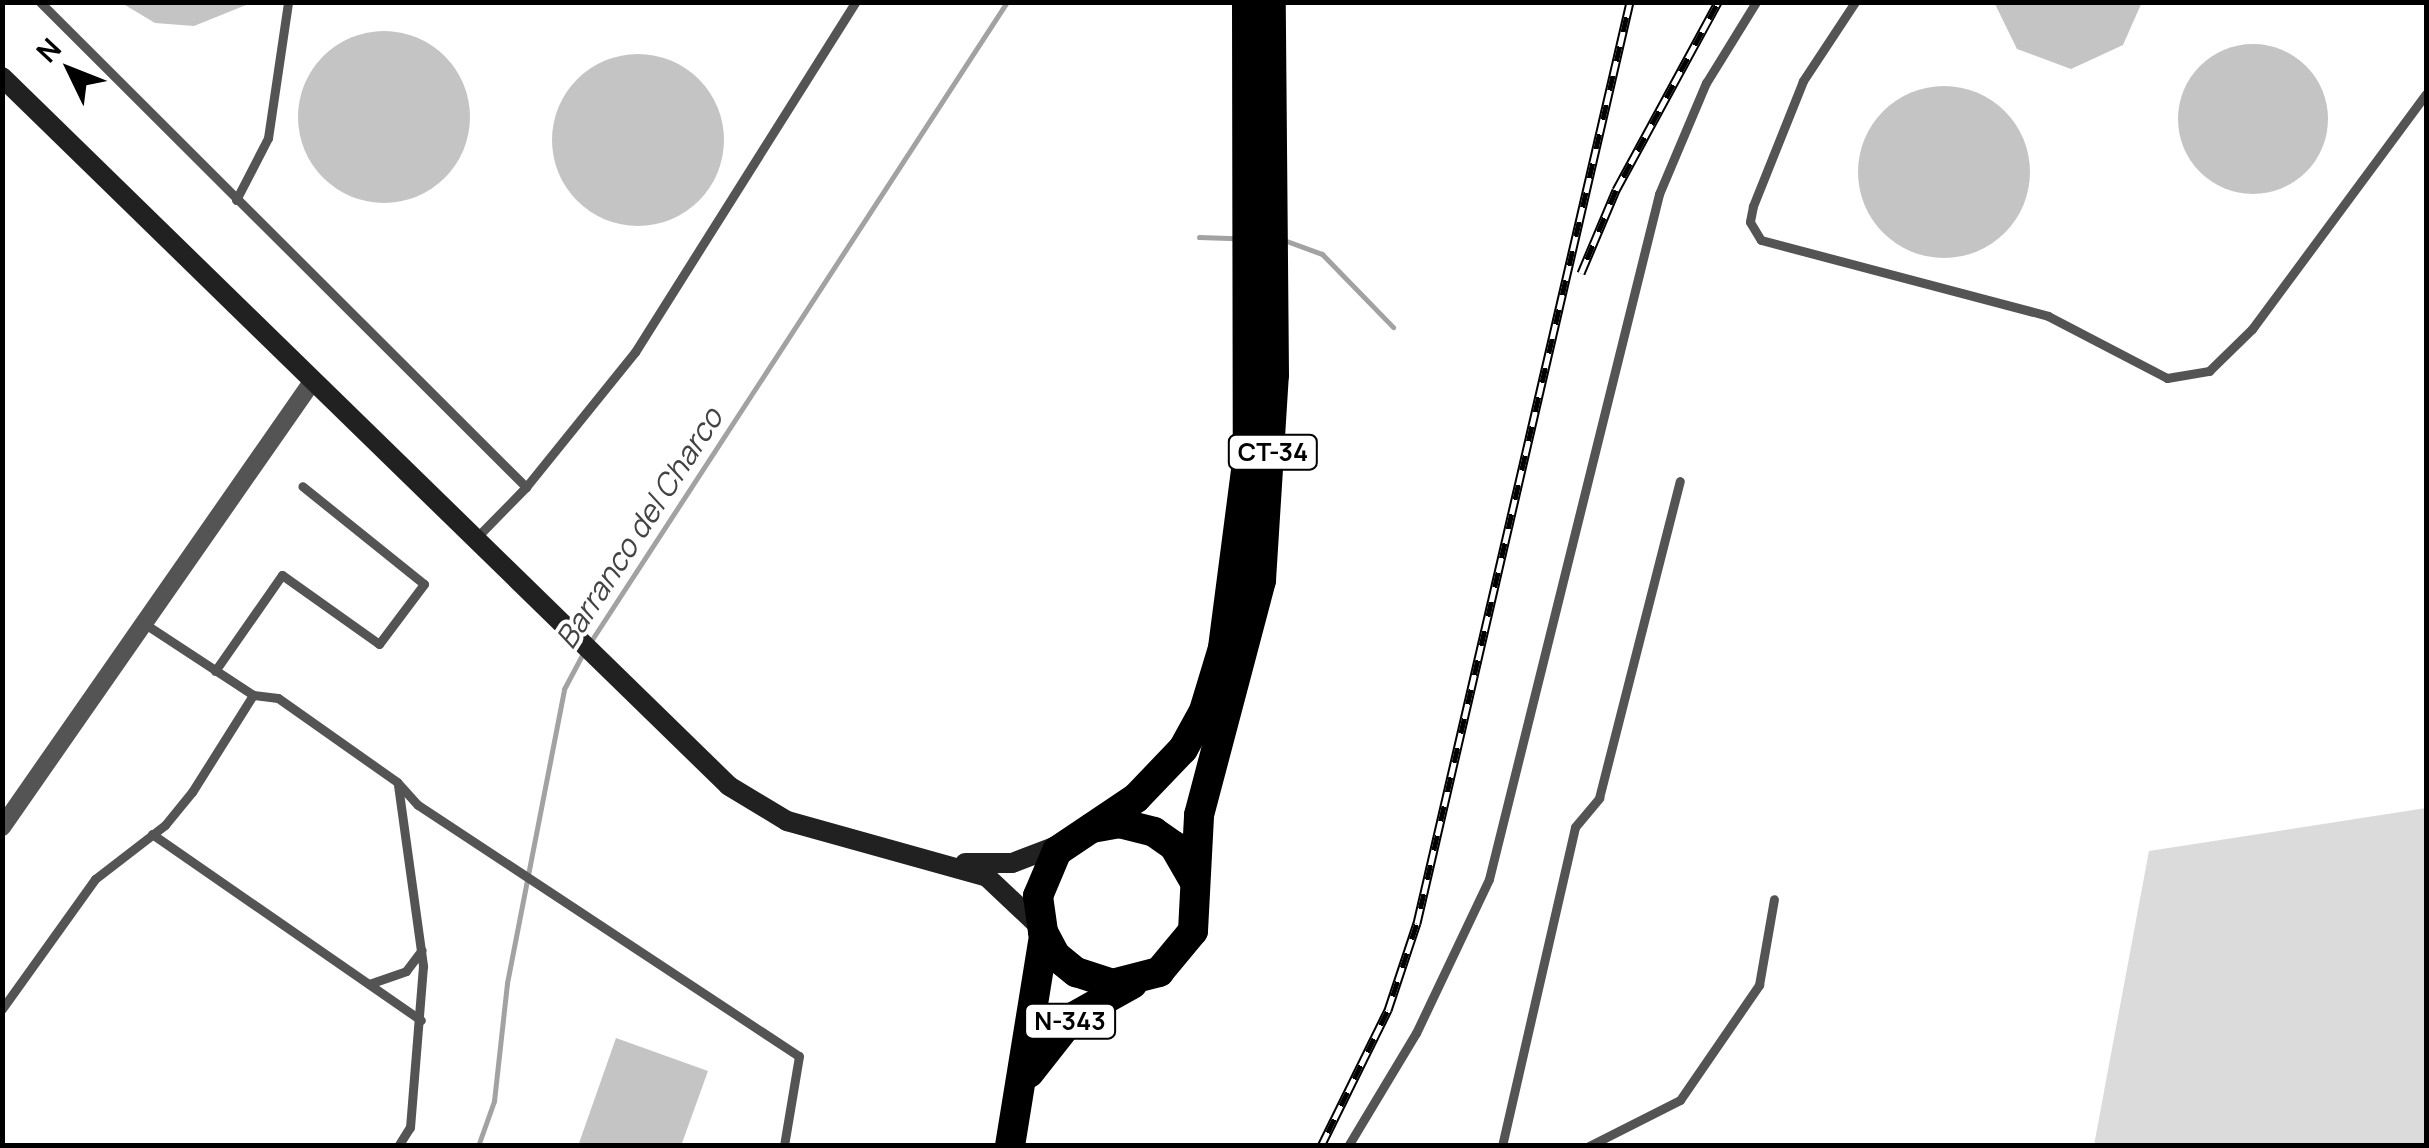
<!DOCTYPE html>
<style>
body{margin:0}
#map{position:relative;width:2429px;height:1148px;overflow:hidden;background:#fff;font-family:Manrope,sans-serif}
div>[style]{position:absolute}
.green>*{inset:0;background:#dbdbdb}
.stream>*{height:5px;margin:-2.5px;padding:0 2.5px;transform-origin:2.5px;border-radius:2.5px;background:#a2a2a2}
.building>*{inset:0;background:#c4c4c4}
.round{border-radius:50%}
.lane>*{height:9px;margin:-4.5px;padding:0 4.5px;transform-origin:4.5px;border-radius:4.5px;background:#545454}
.street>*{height:18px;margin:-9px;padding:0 9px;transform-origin:9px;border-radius:9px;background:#545454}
.secondary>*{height:20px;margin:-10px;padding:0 10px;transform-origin:10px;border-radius:10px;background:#212121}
.highway>*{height:30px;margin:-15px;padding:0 15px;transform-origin:15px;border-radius:15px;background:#000}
.rail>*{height:9px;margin-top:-4.5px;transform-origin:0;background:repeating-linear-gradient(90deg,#fff 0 15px,#000 0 30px);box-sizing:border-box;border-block:2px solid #000}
span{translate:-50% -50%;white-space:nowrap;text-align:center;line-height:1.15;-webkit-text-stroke:8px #fff;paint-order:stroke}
.shield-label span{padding:2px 8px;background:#fff;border:2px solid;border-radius:8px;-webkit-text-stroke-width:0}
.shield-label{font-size:25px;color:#000;font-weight:700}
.water-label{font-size:30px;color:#434343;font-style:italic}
.frame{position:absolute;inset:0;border:5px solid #000;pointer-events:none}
.north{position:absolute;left:20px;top:20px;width:100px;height:100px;-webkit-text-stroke:8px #fff;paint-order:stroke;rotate:313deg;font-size:28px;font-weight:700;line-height:40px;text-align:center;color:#000}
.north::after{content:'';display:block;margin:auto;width:35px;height:45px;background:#000;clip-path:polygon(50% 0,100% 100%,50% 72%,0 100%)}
</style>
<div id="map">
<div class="green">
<div style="clip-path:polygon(2426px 808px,2426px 1145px,2094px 1145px,2149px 851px)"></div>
</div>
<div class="stream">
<div style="left:1199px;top:237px;width:37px;rotate:2deg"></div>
<div style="left:1281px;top:239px;width:44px;rotate:20.1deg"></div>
<div style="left:1322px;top:254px;width:102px;rotate:45.8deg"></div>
<div style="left:591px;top:641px;width:762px;rotate:-56.94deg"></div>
<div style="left:478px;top:1146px;width:48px;rotate:-70.4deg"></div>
<div style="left:494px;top:1101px;width:119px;rotate:-83.7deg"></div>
<div style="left:507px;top:983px;width:299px;rotate:-79deg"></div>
<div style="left:564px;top:689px;width:40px;rotate:-62deg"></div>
</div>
<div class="building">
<div style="clip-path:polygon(120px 2px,250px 2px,251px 3px,194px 26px,155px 23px)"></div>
<div style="clip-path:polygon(1994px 2px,2142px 2px,2123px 45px,2071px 69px,2017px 49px)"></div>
<div class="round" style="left:298px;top:31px;width:172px;height:172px"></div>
<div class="round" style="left:2178px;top:44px;width:150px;height:150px"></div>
<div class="round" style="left:552px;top:54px;width:172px;height:172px"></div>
<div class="round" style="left:1858px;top:86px;width:172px;height:172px"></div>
<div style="clip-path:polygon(616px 1038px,708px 1071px,681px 1146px,578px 1146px)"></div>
</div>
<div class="lane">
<div style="left:40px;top:2px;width:687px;rotate:44.94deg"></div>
<div style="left:526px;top:487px;width:70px;rotate:134.4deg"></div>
<div style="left:1855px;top:2px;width:95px;rotate:123.4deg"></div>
<div style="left:1803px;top:81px;width:135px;rotate:111.8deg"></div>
<div style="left:1753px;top:206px;width:16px;rotate:101deg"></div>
<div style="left:1750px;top:222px;width:21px;rotate:59deg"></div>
<div style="left:1761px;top:240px;width:297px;rotate:14.8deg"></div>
<div style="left:2048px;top:316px;width:134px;rotate:27.5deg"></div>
<div style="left:2167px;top:378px;width:43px;rotate:-9.5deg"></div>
<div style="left:2209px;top:371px;width:60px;rotate:-44.3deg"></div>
<div style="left:2252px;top:329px;width:292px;rotate:-53.5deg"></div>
<div style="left:236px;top:200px;width:70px;rotate:-62.7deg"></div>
<div style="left:268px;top:138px;width:137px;rotate:-81.6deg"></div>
<div style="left:526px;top:487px;width:174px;rotate:-51.1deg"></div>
<div style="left:635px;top:352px;width:413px;rotate:-57.8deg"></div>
<div style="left:145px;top:624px;width:129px;rotate:33.3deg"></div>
<div style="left:253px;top:695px;width:25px;rotate:7deg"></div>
<div style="left:278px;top:698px;width:146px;rotate:35.2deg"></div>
<div style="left:397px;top:782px;width:31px;rotate:48deg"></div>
<div style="left:418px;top:805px;width:456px;rotate:33.4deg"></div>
<div style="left:799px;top:1056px;width:91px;rotate:99.5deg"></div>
<div style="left:215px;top:671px;width:117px;rotate:-55.1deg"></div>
<div style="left:282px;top:575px;width:119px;rotate:35.4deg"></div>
<div style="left:379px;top:644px;width:75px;rotate:-53.1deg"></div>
<div style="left:424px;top:584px;width:156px;rotate:-141.2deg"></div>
<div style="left:398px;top:785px;width:183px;rotate:82.1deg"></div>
<div style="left:423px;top:966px;width:162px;rotate:94.6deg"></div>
<div style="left:410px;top:1127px;width:22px;rotate:122deg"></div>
<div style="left:152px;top:834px;width:327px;rotate:34.7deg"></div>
<div style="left:369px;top:984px;width:39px;rotate:-19deg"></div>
<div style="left:406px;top:971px;width:26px;rotate:-53deg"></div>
<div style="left:2px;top:1009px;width:160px;rotate:-54.4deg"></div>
<div style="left:95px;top:879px;width:88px;rotate:-37.6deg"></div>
<div style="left:165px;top:825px;width:43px;rotate:-50.7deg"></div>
<div style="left:192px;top:792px;width:115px;rotate:-57.8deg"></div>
<div style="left:1348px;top:1146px;width:132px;rotate:-59deg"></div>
<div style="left:1416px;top:1033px;width:170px;rotate:-64.6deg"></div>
<div style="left:1489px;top:879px;width:706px;rotate:-76.06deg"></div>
<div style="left:1659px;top:194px;width:121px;rotate:-67.1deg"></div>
<div style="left:1706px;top:83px;width:95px;rotate:-58.3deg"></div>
<div style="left:1502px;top:1146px;width:327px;rotate:-77.1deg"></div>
<div style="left:1575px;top:827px;width:38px;rotate:-50deg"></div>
<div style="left:1599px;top:798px;width:327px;rotate:-75.7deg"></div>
<div style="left:1589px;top:1146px;width:102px;rotate:-26.8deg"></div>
<div style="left:1680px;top:1100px;width:140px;rotate:-55.5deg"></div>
<div style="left:1759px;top:985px;width:87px;rotate:-80.1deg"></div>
</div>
<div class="street">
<div style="left:2px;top:827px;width:542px;rotate:-55.14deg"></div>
</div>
<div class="secondary">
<div style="left:2px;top:77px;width:1015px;rotate:44.28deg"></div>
<div style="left:729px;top:786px;width:68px;rotate:31.1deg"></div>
<div style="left:787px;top:821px;width:208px;rotate:15.6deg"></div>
<div style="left:987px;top:877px;width:71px;rotate:43.3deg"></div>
<div style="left:965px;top:863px;width:47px"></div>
<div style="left:1012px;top:863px;width:53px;rotate:-20.8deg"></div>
</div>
<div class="highway">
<div style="left:1247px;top:2px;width:453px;rotate:89.9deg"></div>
<div style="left:1248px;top:455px;width:195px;rotate:97.4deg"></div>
<div style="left:1223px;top:648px;width:66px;rotate:106.8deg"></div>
<div style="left:1204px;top:711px;width:43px;rotate:118.9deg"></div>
<div style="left:1183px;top:749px;width:68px;rotate:133.8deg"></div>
<div style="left:1136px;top:798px;width:95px;rotate:146.1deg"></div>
<div style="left:1057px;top:851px;width:49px;rotate:112.9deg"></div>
<div style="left:1038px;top:896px;width:36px;rotate:82deg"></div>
<div style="left:1043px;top:932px;width:27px;rotate:62deg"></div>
<div style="left:1056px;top:956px;width:26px;rotate:39deg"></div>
<div style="left:1076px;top:972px;width:38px;rotate:18deg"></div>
<div style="left:1112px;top:984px;width:49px;rotate:-14.3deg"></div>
<div style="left:1159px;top:972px;width:53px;rotate:-50.3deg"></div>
<div style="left:1193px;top:931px;width:116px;rotate:-87deg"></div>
<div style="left:1199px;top:815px;width:243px;rotate:-75.2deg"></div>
<div style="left:1261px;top:580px;width:205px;rotate:-86.4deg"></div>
<div style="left:1274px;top:375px;width:373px;rotate:-90.5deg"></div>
<div style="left:1092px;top:828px;width:27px;rotate:-10deg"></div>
<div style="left:1119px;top:823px;width:36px;rotate:14deg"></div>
<div style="left:1154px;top:832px;width:24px;rotate:35deg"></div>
<div style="left:1174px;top:846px;width:39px;rotate:60deg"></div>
<div style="left:1029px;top:1073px;width:71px;rotate:-51.8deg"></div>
<div style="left:1073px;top:1017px;width:68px;rotate:-29.2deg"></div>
<div style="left:1010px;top:1146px;width:214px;rotate:-80.8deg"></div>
</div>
<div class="rail">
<div style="left:1581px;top:273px;width:90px;rotate:-67.1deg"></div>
<div style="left:1616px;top:190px;width:214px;rotate:-61.5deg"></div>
<div style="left:1321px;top:1146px;width:152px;rotate:-63.8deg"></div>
<div style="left:1388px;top:1010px;width:92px;rotate:-71.6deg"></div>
<div style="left:1417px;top:923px;width:945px;rotate:-76.98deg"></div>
</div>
<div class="shield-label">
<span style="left:1273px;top:452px">CT-34</span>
<span style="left:1070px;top:1021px">N-343</span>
</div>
<div class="water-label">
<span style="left:639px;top:528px;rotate:-57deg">Barranco del Charco</span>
</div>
<div class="frame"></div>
<div class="north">N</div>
</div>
